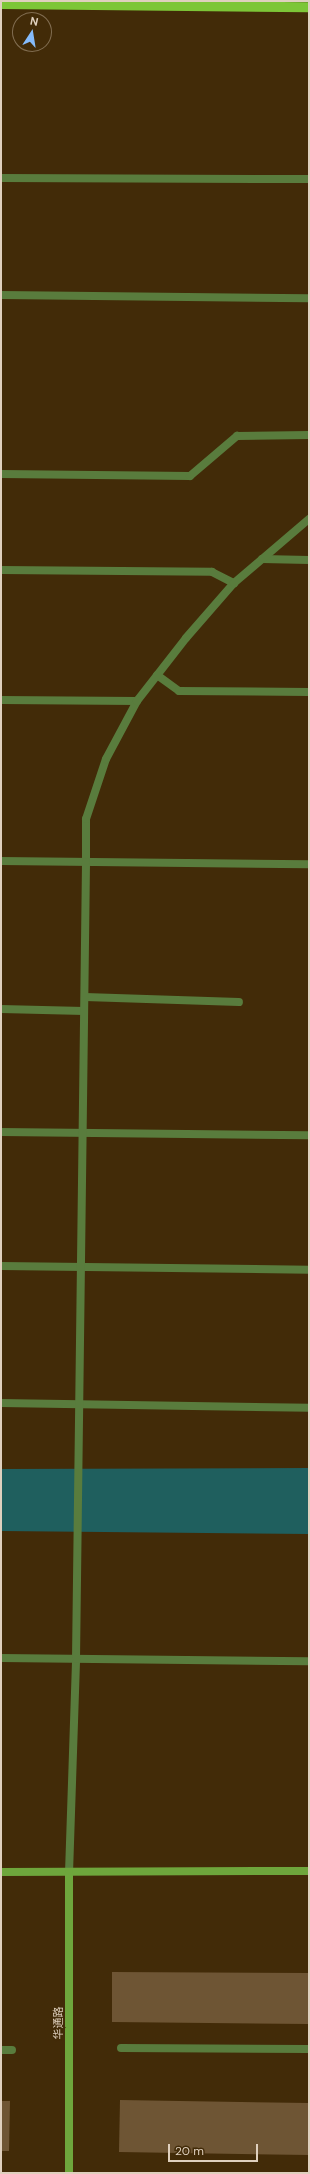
<!DOCTYPE html>
<meta charset="utf-8">
<style>
body{margin:0}
#map{position:relative;width:310px;height:2174px;overflow:hidden;background:#422b08;font-family:"DM Sans","Noto Sans SC",sans-serif}
div>[style]{position:absolute}
.water>*{inset:0;background:#1f5f5e}
.building>*{inset:0;background:#6e5534}
.lane>*{height:8px;margin:-4px;padding:0 4px;transform-origin:4px;border-radius:4px;background:#597c3d}
.street>*{height:8px;margin:-4px;padding:0 4px;transform-origin:4px;border-radius:4px;background:#597c3d}
.secondary>*{height:8px;margin:-4px;padding:0 4px;transform-origin:4px;border-radius:4px;background:#6ea63c}
.primary>*{height:10px;margin:-5px;padding:0 5px;transform-origin:5px;border-radius:5px;background:#7dc637}
span{translate:-50% -50%;white-space:nowrap;text-align:center;line-height:1.15;-webkit-text-stroke:3px #422b08;paint-order:stroke}
.street-label{font-size:11px;color:#dfd0be}
.frame{position:absolute;inset:0;border:2px solid #dfd0be;pointer-events:none}
.north{position:absolute;left:12px;top:12px;width:40px;height:40px;box-sizing:border-box;background:#422b08;border:1px solid #816d51;border-radius:50%;rotate:12deg;font-size:11px;font-weight:700;line-height:16px;text-align:center;color:#dfd0be}
.north::after{content:'';display:block;margin:auto;width:14px;height:18px;background:#85bbfb;clip-path:polygon(50% 0,100% 100%,50% 72%,0 100%)}
.scale{position:absolute;left:168px;top:2144px;width:90px;height:18px;box-sizing:border-box;border:2px solid #dfd0be;border-top:0;padding-left:5px;font-size:12px;line-height:14px;white-space:nowrap;color:#dfd0be;-webkit-text-stroke:3px #422b08;paint-order:stroke}
</style>
<div id="map">
<div class="water">
<div style="clip-path:polygon(309px 1468px,309px 1534px,1px 1531px,1px 1469px)"></div>
</div>
<div class="building">
<div style="clip-path:polygon(112px 1972px,309px 1973px,309px 2024px,112px 2022px)"></div>
<div style="clip-path:polygon(120px 2100px,309px 2103px,309px 2155px,119px 2152px)"></div>
<div style="clip-path:polygon(1px 2101px,10px 2101px,9px 2151px,1px 2151px)"></div>
</div>
<div class="lane">
<div style="left:1px;top:178px;width:308px;rotate:0.2deg"></div>
<div style="left:1px;top:295px;width:308px;rotate:0.6deg"></div>
<div style="left:1px;top:474px;width:189px;rotate:0.6deg"></div>
<div style="left:190px;top:476px;width:62px;rotate:-40.4deg"></div>
<div style="left:237px;top:436px;width:72px;rotate:-0.8deg"></div>
<div style="left:262px;top:559px;width:47px;rotate:1.2deg"></div>
<div style="left:1px;top:570px;width:211px;rotate:0.5deg"></div>
<div style="left:212px;top:572px;width:25px;rotate:27deg"></div>
<div style="left:157px;top:675px;width:27px;rotate:36deg"></div>
<div style="left:179px;top:691px;width:130px;rotate:0.4deg"></div>
<div style="left:1px;top:700px;width:136px;rotate:0.4deg"></div>
<div style="left:86px;top:862px;width:43px;rotate:-90deg"></div>
<div style="left:86px;top:819px;width:63px;rotate:-71.6deg"></div>
<div style="left:106px;top:759px;width:66px;rotate:-61.9deg"></div>
<div style="left:137px;top:701px;width:80px;rotate:-52.1deg"></div>
<div style="left:186px;top:638px;width:73px;rotate:-48.9deg"></div>
<div style="left:234px;top:583px;width:99px;rotate:-40.5deg"></div>
<div style="left:85px;top:997px;width:154px;rotate:1.9deg"></div>
<div style="left:1px;top:1009px;width:83px;rotate:1.4deg"></div>
<div style="left:1px;top:1132px;width:308px;rotate:0.6deg"></div>
<div style="left:1px;top:1266px;width:308px;rotate:0.7deg"></div>
<div style="left:1px;top:1403px;width:308px;rotate:0.9deg"></div>
<div style="left:1px;top:1658px;width:308px;rotate:0.6deg"></div>
<div style="left:121px;top:2048px;width:188px;rotate:0.3deg"></div>
<div style="left:1px;top:2050px;width:11px"></div>
</div>
<div class="street">
<div style="left:1px;top:861px;width:308px;rotate:0.6deg"></div>
<div style="left:69px;top:1873px;width:214px;rotate:-88.1deg"></div>
<div style="left:76px;top:1659px;width:797px;rotate:-89.28deg"></div>
</div>
<div class="secondary">
<div style="left:1px;top:1872px;width:308px;rotate:-0.2deg"></div>
<div style="left:69px;top:1873px;width:300px;rotate:90deg"></div>
</div>
<div class="primary">
<div style="left:1px;top:4px;width:308px;rotate:0.6deg"></div>
</div>
<div class="street-label">
<span style="left:58px;top:2023px;rotate:-90deg">华通路</span>
</div>
<div class="frame"></div>
<div class="north">N</div>
<div class="scale">20 m</div>
</div>
